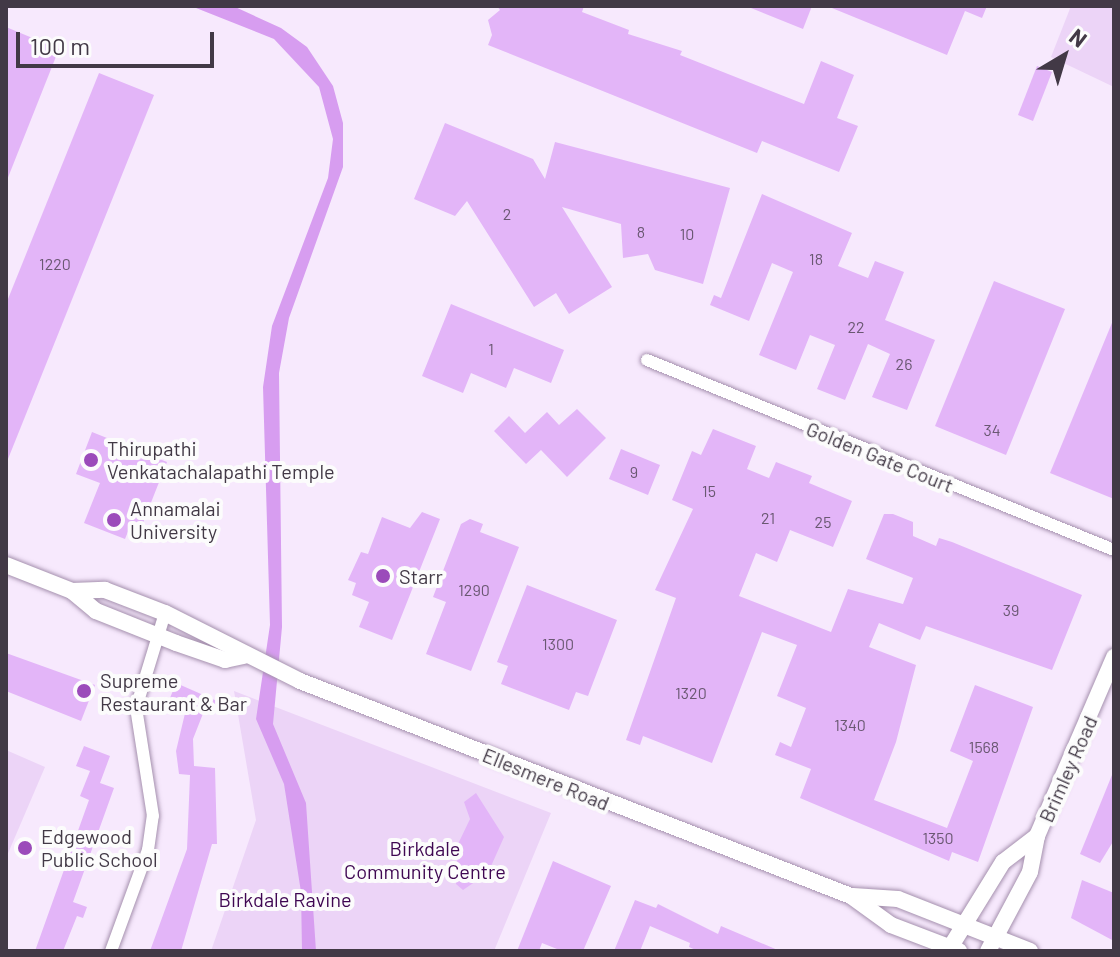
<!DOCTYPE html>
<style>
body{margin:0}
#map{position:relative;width:1120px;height:957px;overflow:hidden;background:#f7e9fd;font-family:Barlow,sans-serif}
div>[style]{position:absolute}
.green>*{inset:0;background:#ecd4f7}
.water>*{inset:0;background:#d79df0}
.building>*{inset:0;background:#e3b5f8}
.roads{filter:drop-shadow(0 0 2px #a590ae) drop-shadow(0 0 2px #a590ae)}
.minor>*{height:12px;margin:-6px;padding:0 6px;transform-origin:6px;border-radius:6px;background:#fff}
.major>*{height:16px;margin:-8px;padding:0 8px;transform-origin:8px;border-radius:8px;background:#fff}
.dots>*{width:22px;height:22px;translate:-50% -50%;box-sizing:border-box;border:4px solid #fcfcfc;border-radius:50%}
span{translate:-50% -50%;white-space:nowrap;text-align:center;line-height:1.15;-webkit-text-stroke:8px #fcfcfc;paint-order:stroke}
.number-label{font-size:16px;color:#6a5872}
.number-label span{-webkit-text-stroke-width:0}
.poi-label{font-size:20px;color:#423946}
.left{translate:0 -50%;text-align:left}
.street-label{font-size:20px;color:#423946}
.park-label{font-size:20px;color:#3f0752}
.frame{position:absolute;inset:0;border:8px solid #423946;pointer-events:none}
.north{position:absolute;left:1024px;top:16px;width:80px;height:80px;-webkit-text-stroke:6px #fcfcfc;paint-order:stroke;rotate:38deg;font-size:22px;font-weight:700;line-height:32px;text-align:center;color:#423946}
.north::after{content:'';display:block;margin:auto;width:28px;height:36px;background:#423946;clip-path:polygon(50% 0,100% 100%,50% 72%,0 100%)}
.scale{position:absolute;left:16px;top:32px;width:198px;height:36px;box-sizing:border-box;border:4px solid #423946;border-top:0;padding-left:10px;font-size:24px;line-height:28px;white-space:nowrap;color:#423946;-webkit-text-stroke:6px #fcfcfc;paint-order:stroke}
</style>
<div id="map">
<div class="green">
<div style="clip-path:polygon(1071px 6px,1114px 6px,1114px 87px,1051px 57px)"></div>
<div style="clip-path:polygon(234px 691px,551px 813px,494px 951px,211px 951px,256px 820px)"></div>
<div style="clip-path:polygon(6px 750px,45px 767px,6px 858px)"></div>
</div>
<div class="water">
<div style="clip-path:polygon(191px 6px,233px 6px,281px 28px,307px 47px,333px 86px,343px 123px,343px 167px,289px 318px,279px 373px,282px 627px,273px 724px,306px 803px,316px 951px,302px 951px,301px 892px,284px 784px,256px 719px,270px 625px,263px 387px,272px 326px,328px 178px,333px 139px,319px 87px,274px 39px)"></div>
</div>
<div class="building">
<div style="clip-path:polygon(497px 6px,584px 6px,582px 12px,629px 30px,628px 34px,682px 51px,680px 55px,804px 104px,821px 61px,854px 75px,837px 118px,858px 126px,839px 172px,762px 141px,757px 153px,488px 45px,492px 35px,488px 20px,500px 10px)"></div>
<div style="clip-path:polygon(746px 6px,812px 6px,803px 29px)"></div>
<div style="clip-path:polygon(827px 6px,987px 6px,982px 18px,965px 11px,947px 55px)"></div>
<div style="clip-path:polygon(6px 27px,59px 49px,7px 180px,6px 180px)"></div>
<div style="clip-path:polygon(1037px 66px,1052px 72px,1033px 121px,1018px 115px)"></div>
<div style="clip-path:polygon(99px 73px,154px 95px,6px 464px,6px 304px)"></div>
<div style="clip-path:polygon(445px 123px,533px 159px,545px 179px,555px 142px,730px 188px,703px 284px,655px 270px,648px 254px,623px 258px,621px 224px,562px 207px,612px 287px,569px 314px,556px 293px,534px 307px,467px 201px,455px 216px,414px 199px)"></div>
<div style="clip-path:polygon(762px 194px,852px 233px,838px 266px,868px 278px,875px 261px,904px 272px,885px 320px,935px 340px,907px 410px,872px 397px,890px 354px,868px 344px,845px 400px,817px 389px,835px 345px,810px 335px,796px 370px,759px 355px,793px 272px,772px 263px,749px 321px,710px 305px,714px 295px,721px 298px)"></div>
<div style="clip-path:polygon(994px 281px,1065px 309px,1006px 455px,935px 426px)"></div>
<div style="clip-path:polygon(451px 304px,564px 350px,551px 383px,514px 368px,506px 388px,471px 373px,463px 393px,422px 376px)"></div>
<div style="clip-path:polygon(1114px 318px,1114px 499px,1050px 473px)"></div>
<div style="clip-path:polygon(577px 409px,606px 438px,567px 477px,541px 450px,526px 464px,494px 431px,509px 416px,525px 433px,547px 412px,559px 425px)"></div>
<div style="clip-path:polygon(713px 429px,756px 446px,747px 469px,769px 478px,776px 462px,812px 476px,809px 483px,852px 501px,833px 547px,790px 530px,777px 562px,756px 553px,739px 596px,831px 632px,848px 589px,903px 604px,913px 578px,866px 559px,884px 514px,893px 514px,913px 522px,913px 536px,936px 546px,939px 538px,952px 542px,1082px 595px,1052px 670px,926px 626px,920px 640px,879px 623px,869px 647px,916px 665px,896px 742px,874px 800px,947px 828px,973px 761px,950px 751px,975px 685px,1033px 707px,978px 862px,952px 852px,949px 861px,800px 798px,811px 769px,775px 755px,780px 742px,791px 747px,806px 708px,777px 696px,797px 645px,762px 632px,712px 763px,643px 736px,640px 745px,626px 740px,676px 598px,655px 590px,693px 509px,672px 500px,692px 451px,701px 455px)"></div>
<div style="clip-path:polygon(92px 432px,167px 462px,141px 528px,131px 524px,125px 539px,84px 523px,100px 483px,76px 474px)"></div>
<div style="clip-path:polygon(621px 449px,660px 465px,648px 495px,609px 479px)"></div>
<div style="clip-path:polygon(422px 512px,440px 519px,392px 640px,359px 627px,369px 602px,352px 595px,356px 583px,348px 580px,361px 552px,368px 554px,382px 517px,410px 528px)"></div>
<div style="clip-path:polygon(470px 519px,483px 524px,480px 532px,519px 547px,471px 671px,426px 654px,446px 602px,433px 597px,461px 524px)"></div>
<div style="clip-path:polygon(527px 585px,617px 620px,588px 696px,576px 692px,569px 710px,501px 684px,508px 666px,497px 662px)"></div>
<div style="clip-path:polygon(6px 653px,95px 685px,81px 721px,6px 691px)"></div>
<div style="clip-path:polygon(176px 683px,217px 701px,212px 714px,204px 711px,193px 739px,194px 766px,215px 768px,217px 844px,212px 844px,181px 951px,150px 951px,187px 849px,190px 775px,179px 774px,176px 751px,187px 705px,170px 698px)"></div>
<div style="clip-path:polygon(84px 746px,110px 756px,100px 783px,114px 788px,73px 902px,87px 907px,83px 918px,77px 916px,63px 951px,35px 951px,89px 800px,80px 796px,90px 771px,76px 766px)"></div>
<div style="clip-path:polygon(1114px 770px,1114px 840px,1100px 863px,1080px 854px)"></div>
<div style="clip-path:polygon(476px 793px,504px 837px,488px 873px,463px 890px,456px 884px,458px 844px,470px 819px,464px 802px)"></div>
<div style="clip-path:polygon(553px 861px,611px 886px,583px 951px,562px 951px,542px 943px,539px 951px,517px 951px)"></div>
<div style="clip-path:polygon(1082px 880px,1114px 893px,1114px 941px,1071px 918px)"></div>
<div style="clip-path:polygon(635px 900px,656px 908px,658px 904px,718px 934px,721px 926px,780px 951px,698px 951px,689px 947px,690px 943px,650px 926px,640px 951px,614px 951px)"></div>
</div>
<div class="roads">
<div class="minor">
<div style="left:647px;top:360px;width:504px;rotate:22.14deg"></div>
<div style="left:111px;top:951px;width:108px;rotate:-69.9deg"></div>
<div style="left:148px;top:850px;width:34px;rotate:-82deg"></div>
<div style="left:153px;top:816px;width:109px;rotate:-98.9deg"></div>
<div style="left:136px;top:708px;width:99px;rotate:-73deg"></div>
</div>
<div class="major">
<div style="left:6px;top:565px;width:71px;rotate:21.5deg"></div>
<div style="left:72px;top:591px;width:31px;rotate:40deg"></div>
<div style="left:96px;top:611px;width:86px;rotate:21.8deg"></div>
<div style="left:176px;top:643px;width:52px;rotate:19.1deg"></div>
<div style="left:225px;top:660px;width:19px;rotate:-12deg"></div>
<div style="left:72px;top:591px;width:33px;rotate:-2deg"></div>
<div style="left:105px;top:590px;width:64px;rotate:21deg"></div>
<div style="left:165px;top:613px;width:151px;rotate:26.7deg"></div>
<div style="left:300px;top:681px;width:591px;rotate:21.32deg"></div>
<div style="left:851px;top:896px;width:49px;rotate:35.9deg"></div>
<div style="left:891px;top:925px;width:73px;rotate:20.9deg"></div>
<div style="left:853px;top:896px;width:45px;rotate:3.8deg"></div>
<div style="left:898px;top:899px;width:142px;rotate:21.5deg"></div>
<div style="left:948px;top:951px;width:105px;rotate:-58.3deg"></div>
<div style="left:1003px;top:862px;width:43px;rotate:-37.4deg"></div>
<div style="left:988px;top:951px;width:89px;rotate:-62deg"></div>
<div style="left:1030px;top:872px;width:37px;rotate:-79deg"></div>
<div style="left:1037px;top:836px;width:195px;rotate:-66.7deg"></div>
</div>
</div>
<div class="dots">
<div style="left:91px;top:460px;background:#9b4bba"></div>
<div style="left:114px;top:520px;background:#9b4bba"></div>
<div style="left:383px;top:576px;background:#9b4bba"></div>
<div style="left:84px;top:691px;background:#9b4bba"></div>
<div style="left:25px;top:848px;background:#9b4bba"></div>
</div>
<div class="number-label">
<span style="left:507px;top:214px">2</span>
<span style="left:641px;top:232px">8</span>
<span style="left:687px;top:234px">10</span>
<span style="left:816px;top:259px">18</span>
<span style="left:55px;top:264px">1220</span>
<span style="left:856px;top:327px">22</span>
<span style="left:491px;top:349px">1</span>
<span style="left:904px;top:364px">26</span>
<span style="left:992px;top:430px">34</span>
<span style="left:634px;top:472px">9</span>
<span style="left:709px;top:491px">15</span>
<span style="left:768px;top:518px">21</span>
<span style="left:823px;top:522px">25</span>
<span style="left:474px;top:590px">1290</span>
<span style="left:1011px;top:610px">39</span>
<span style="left:558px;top:644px">1300</span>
<span style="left:691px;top:693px">1320</span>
<span style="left:850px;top:725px">1340</span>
<span style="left:984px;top:747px">1568</span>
<span style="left:938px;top:838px">1350</span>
</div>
<div class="poi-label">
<span class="left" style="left:107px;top:460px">Thirupathi<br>Venkatachalapathi Temple</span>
<span class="left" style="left:130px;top:520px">Annamalai<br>University</span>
<span class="left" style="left:399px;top:576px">Starr</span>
<span class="left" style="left:100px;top:692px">Supreme<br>Restaurant &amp; Bar</span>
<span class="left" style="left:41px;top:848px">Edgewood<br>Public School</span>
</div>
<div class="street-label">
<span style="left:880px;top:457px;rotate:22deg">Golden Gate Court</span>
<span style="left:1068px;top:769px;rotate:-66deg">Brimley Road</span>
<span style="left:546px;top:779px;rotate:22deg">Ellesmere Road</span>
</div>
<div class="park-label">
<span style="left:425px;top:860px">Birkdale<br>Community Centre</span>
<span style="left:285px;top:899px">Birkdale Ravine</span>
</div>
<div class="frame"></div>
<div class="north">N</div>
<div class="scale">100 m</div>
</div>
